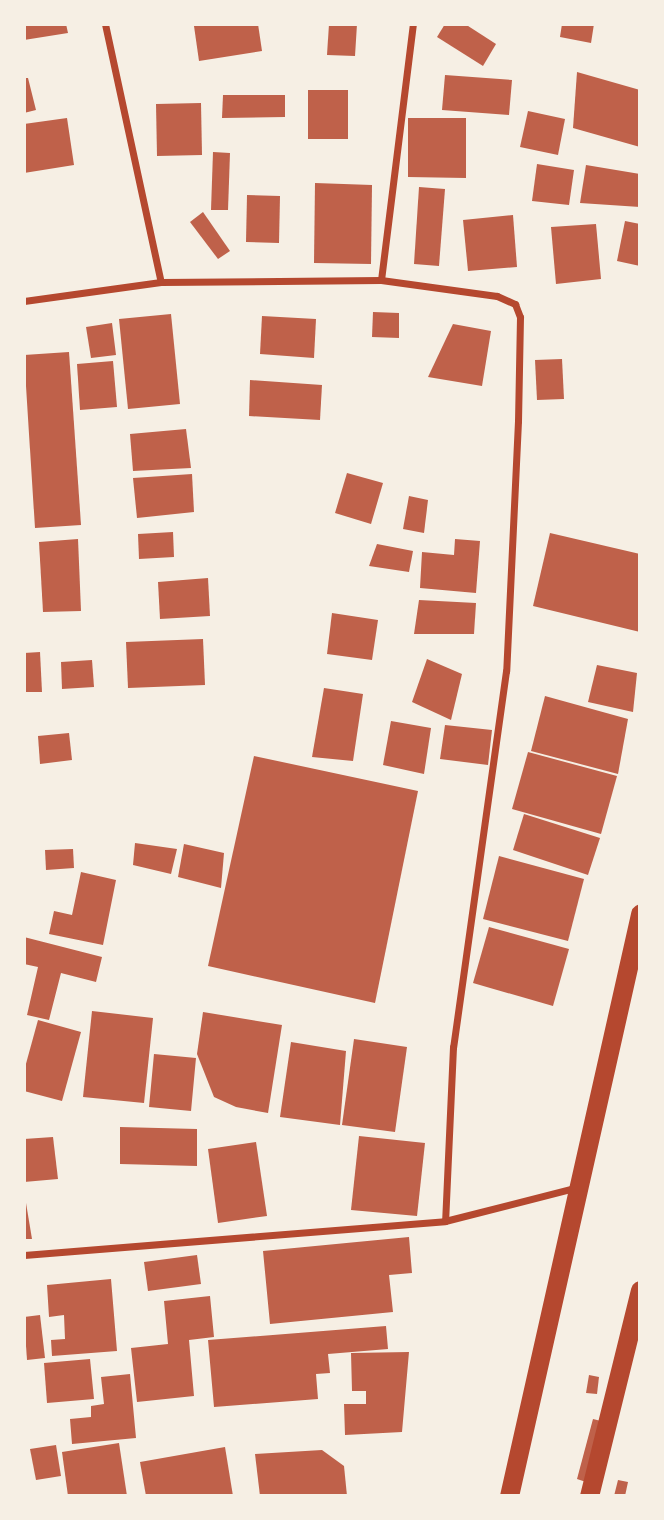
<!DOCTYPE html>
<style>
body{margin:0}
#map{position:relative;width:664px;height:1520px;overflow:hidden;background:#f6efe4;font-family:"Noto Serif",serif}
div>[style]{position:absolute}
.building>*{inset:0;background:#bf614a}
.minor>*{height:7px;margin:-3.5px;padding:0 3.5px;transform-origin:3.5px;border-radius:3.5px;background:#b5482f}
.trunk>*{height:19px;margin:-9.5px;padding:0 9.5px;transform-origin:9.5px;border-radius:9.5px;background:#b5482f}
span{translate:-50% -50%;white-space:nowrap;text-align:center;line-height:1.15;-webkit-text-stroke:6px #f6efe4;paint-order:stroke}
.frame{position:absolute;inset:0;border:26px solid #f6efe4;pointer-events:none}
</style>
<div id="map">
<div class="building">
<div style="clip-path:polygon(24px 24px,66px 24px,68px 33px,24px 40px)"></div>
<div style="clip-path:polygon(203px 24px,258px 24px,262px 51px,199px 61px,194px 26px)"></div>
<div style="clip-path:polygon(329px 24px,357px 24px,355px 56px,327px 55px)"></div>
<div style="clip-path:polygon(445px 24px,465px 24px,496px 44px,483px 66px,437px 37px)"></div>
<div style="clip-path:polygon(562px 24px,594px 24px,591px 43px,560px 37px)"></div>
<div style="clip-path:polygon(577px 72px,640px 90px,640px 147px,573px 128px)"></div>
<div style="clip-path:polygon(445px 75px,512px 80px,509px 115px,442px 110px)"></div>
<div style="clip-path:polygon(24px 78px,28px 78px,36px 110px,24px 113px)"></div>
<div style="clip-path:polygon(308px 90px,348px 90px,348px 139px,308px 139px)"></div>
<div style="clip-path:polygon(223px 95px,285px 95px,285px 117px,222px 118px)"></div>
<div style="clip-path:polygon(201px 103px,202px 155px,157px 156px,156px 104px)"></div>
<div style="clip-path:polygon(528px 111px,565px 119px,558px 155px,520px 147px)"></div>
<div style="clip-path:polygon(67px 118px,74px 165px,24px 173px,24px 124px)"></div>
<div style="clip-path:polygon(408px 118px,466px 118px,466px 178px,408px 177px)"></div>
<div style="clip-path:polygon(213px 152px,230px 153px,228px 210px,211px 210px)"></div>
<div style="clip-path:polygon(537px 164px,574px 170px,569px 205px,532px 201px)"></div>
<div style="clip-path:polygon(586px 165px,640px 174px,640px 207px,580px 203px)"></div>
<div style="clip-path:polygon(315px 183px,372px 185px,371px 264px,314px 263px)"></div>
<div style="clip-path:polygon(419px 187px,445px 189px,439px 266px,414px 264px)"></div>
<div style="clip-path:polygon(247px 195px,280px 196px,279px 243px,246px 242px)"></div>
<div style="clip-path:polygon(203px 212px,230px 251px,218px 259px,190px 222px)"></div>
<div style="clip-path:polygon(513px 215px,517px 267px,468px 271px,463px 220px)"></div>
<div style="clip-path:polygon(625px 221px,640px 224px,640px 266px,617px 261px)"></div>
<div style="clip-path:polygon(596px 224px,601px 279px,556px 284px,551px 227px)"></div>
<div style="clip-path:polygon(373px 312px,399px 313px,399px 338px,372px 337px)"></div>
<div style="clip-path:polygon(171px 314px,180px 404px,128px 409px,119px 319px)"></div>
<div style="clip-path:polygon(262px 316px,316px 319px,314px 358px,260px 354px)"></div>
<div style="clip-path:polygon(112px 323px,116px 355px,91px 358px,86px 327px)"></div>
<div style="clip-path:polygon(453px 324px,491px 331px,482px 386px,428px 377px)"></div>
<div style="clip-path:polygon(69px 352px,81px 525px,35px 528px,24px 355px)"></div>
<div style="clip-path:polygon(562px 359px,564px 399px,537px 400px,535px 360px)"></div>
<div style="clip-path:polygon(113px 361px,117px 407px,80px 410px,77px 364px)"></div>
<div style="clip-path:polygon(250px 380px,322px 385px,320px 420px,249px 416px)"></div>
<div style="clip-path:polygon(186px 429px,191px 468px,133px 471px,130px 434px)"></div>
<div style="clip-path:polygon(347px 473px,383px 483px,371px 524px,335px 513px)"></div>
<div style="clip-path:polygon(192px 474px,194px 512px,137px 518px,133px 478px)"></div>
<div style="clip-path:polygon(409px 496px,428px 500px,424px 533px,403px 529px)"></div>
<div style="clip-path:polygon(173px 532px,174px 557px,139px 559px,138px 534px)"></div>
<div style="clip-path:polygon(550px 533px,640px 554px,640px 632px,533px 606px)"></div>
<div style="clip-path:polygon(78px 539px,81px 611px,43px 612px,39px 542px)"></div>
<div style="clip-path:polygon(455px 539px,480px 541px,476px 593px,420px 588px,422px 552px,454px 555px)"></div>
<div style="clip-path:polygon(377px 544px,413px 551px,409px 572px,369px 566px)"></div>
<div style="clip-path:polygon(208px 578px,210px 616px,160px 619px,158px 582px)"></div>
<div style="clip-path:polygon(419px 600px,476px 603px,474px 634px,414px 634px)"></div>
<div style="clip-path:polygon(332px 613px,378px 620px,372px 660px,327px 654px)"></div>
<div style="clip-path:polygon(203px 639px,205px 685px,128px 688px,126px 642px)"></div>
<div style="clip-path:polygon(40px 652px,42px 692px,24px 692px,24px 653px)"></div>
<div style="clip-path:polygon(427px 659px,462px 674px,451px 720px,412px 702px)"></div>
<div style="clip-path:polygon(92px 660px,94px 687px,62px 689px,61px 662px)"></div>
<div style="clip-path:polygon(597px 665px,637px 673px,633px 712px,588px 702px)"></div>
<div style="clip-path:polygon(324px 688px,363px 694px,353px 761px,312px 757px)"></div>
<div style="clip-path:polygon(545px 696px,628px 719px,618px 774px,531px 751px)"></div>
<div style="clip-path:polygon(391px 721px,431px 728px,424px 774px,383px 765px)"></div>
<div style="clip-path:polygon(445px 725px,492px 730px,488px 765px,440px 759px)"></div>
<div style="clip-path:polygon(69px 733px,72px 760px,40px 764px,38px 736px)"></div>
<div style="clip-path:polygon(528px 752px,617px 776px,601px 834px,512px 809px)"></div>
<div style="clip-path:polygon(254px 756px,418px 791px,375px 1003px,208px 966px)"></div>
<div style="clip-path:polygon(524px 814px,600px 838px,588px 875px,513px 850px)"></div>
<div style="clip-path:polygon(135px 843px,177px 849px,171px 874px,133px 865px)"></div>
<div style="clip-path:polygon(184px 844px,224px 853px,221px 888px,178px 877px)"></div>
<div style="clip-path:polygon(73px 849px,74px 868px,46px 870px,45px 850px)"></div>
<div style="clip-path:polygon(499px 856px,584px 879px,568px 941px,483px 919px)"></div>
<div style="clip-path:polygon(81px 872px,116px 880px,103px 945px,49px 934px,54px 911px,72px 915px)"></div>
<div style="clip-path:polygon(489px 927px,569px 949px,553px 1006px,473px 983px)"></div>
<div style="clip-path:polygon(24px 937px,102px 957px,96px 982px,61px 973px,49px 1020px,27px 1015px,38px 967px,24px 964px)"></div>
<div style="clip-path:polygon(92px 1011px,153px 1018px,144px 1103px,83px 1097px)"></div>
<div style="clip-path:polygon(203px 1012px,282px 1025px,268px 1113px,236px 1107px,214px 1097px,197px 1054px)"></div>
<div style="clip-path:polygon(38px 1020px,81px 1032px,62px 1101px,24px 1091px,24px 1071px)"></div>
<div style="clip-path:polygon(354px 1039px,407px 1047px,395px 1132px,342px 1125px)"></div>
<div style="clip-path:polygon(291px 1042px,346px 1051px,340px 1125px,280px 1117px)"></div>
<div style="clip-path:polygon(154px 1054px,196px 1058px,191px 1111px,149px 1107px)"></div>
<div style="clip-path:polygon(120px 1127px,197px 1129px,197px 1166px,120px 1164px)"></div>
<div style="clip-path:polygon(359px 1136px,425px 1143px,417px 1216px,351px 1210px)"></div>
<div style="clip-path:polygon(53px 1137px,58px 1179px,24px 1182px,24px 1139px)"></div>
<div style="clip-path:polygon(256px 1142px,267px 1216px,218px 1223px,208px 1149px)"></div>
<div style="clip-path:polygon(24px 1191px,32px 1239px,24px 1239px)"></div>
<div style="clip-path:polygon(409px 1237px,412px 1273px,389px 1275px,393px 1312px,270px 1324px,263px 1251px)"></div>
<div style="clip-path:polygon(197px 1255px,201px 1284px,148px 1291px,144px 1262px)"></div>
<div style="clip-path:polygon(111px 1279px,117px 1351px,52px 1356px,51px 1340px,65px 1339px,64px 1315px,49px 1317px,47px 1285px)"></div>
<div style="clip-path:polygon(210px 1296px,214px 1337px,189px 1340px,194px 1396px,137px 1402px,131px 1348px,168px 1344px,164px 1301px)"></div>
<div style="clip-path:polygon(40px 1315px,45px 1358px,27px 1360px,24px 1317px)"></div>
<div style="clip-path:polygon(386px 1326px,388px 1349px,328px 1354px,330px 1373px,316px 1374px,318px 1399px,214px 1407px,208px 1340px)"></div>
<div style="clip-path:polygon(409px 1352px,402px 1432px,345px 1435px,344px 1404px,366px 1404px,366px 1391px,352px 1391px,351px 1353px)"></div>
<div style="clip-path:polygon(90px 1359px,94px 1399px,47px 1403px,44px 1363px)"></div>
<div style="clip-path:polygon(130px 1374px,136px 1438px,72px 1444px,70px 1419px,91px 1417px,91px 1406px,104px 1404px,101px 1377px)"></div>
<div style="clip-path:polygon(589px 1375px,599px 1377px,597px 1394px,586px 1393px)"></div>
<div style="clip-path:polygon(593px 1419px,605px 1422px,589px 1483px,577px 1479px)"></div>
<div style="clip-path:polygon(119px 1443px,127px 1496px,68px 1496px,62px 1452px)"></div>
<div style="clip-path:polygon(56px 1445px,61px 1476px,36px 1480px,30px 1449px)"></div>
<div style="clip-path:polygon(225px 1447px,233px 1496px,146px 1496px,140px 1462px)"></div>
<div style="clip-path:polygon(322px 1450px,344px 1466px,347px 1496px,260px 1496px,255px 1454px)"></div>
<div style="clip-path:polygon(618px 1480px,628px 1482px,625px 1496px,614px 1496px)"></div>
</div>
<div class="minor">
<div style="left:105px;top:24px;width:264px;rotate:77.8deg"></div>
<div style="left:381px;top:280px;width:258px;rotate:-82.9deg"></div>
<div style="left:24px;top:301px;width:138px;rotate:-7.9deg"></div>
<div style="left:161px;top:282px;width:220px;rotate:-0.5deg"></div>
<div style="left:381px;top:280px;width:117px;rotate:7.9deg"></div>
<div style="left:497px;top:296px;width:20px;rotate:24deg"></div>
<div style="left:515px;top:304px;width:14px;rotate:69deg"></div>
<div style="left:520px;top:317px;width:104px;rotate:91.1deg"></div>
<div style="left:518px;top:421px;width:250px;rotate:92.7deg"></div>
<div style="left:506px;top:671px;width:380px;rotate:98deg"></div>
<div style="left:453px;top:1047px;width:174px;rotate:92.6deg"></div>
<div style="left:24px;top:1255px;width:422px;rotate:-4.6deg"></div>
<div style="left:445px;top:1221px;width:137px;rotate:-14.3deg"></div>
</div>
<div class="trunk">
<div style="left:509px;top:1496px;width:597px;rotate:-77.31deg"></div>
<div style="left:589px;top:1496px;width:212px;rotate:-76.1deg"></div>
</div>
<div class="frame"></div>
</div>
